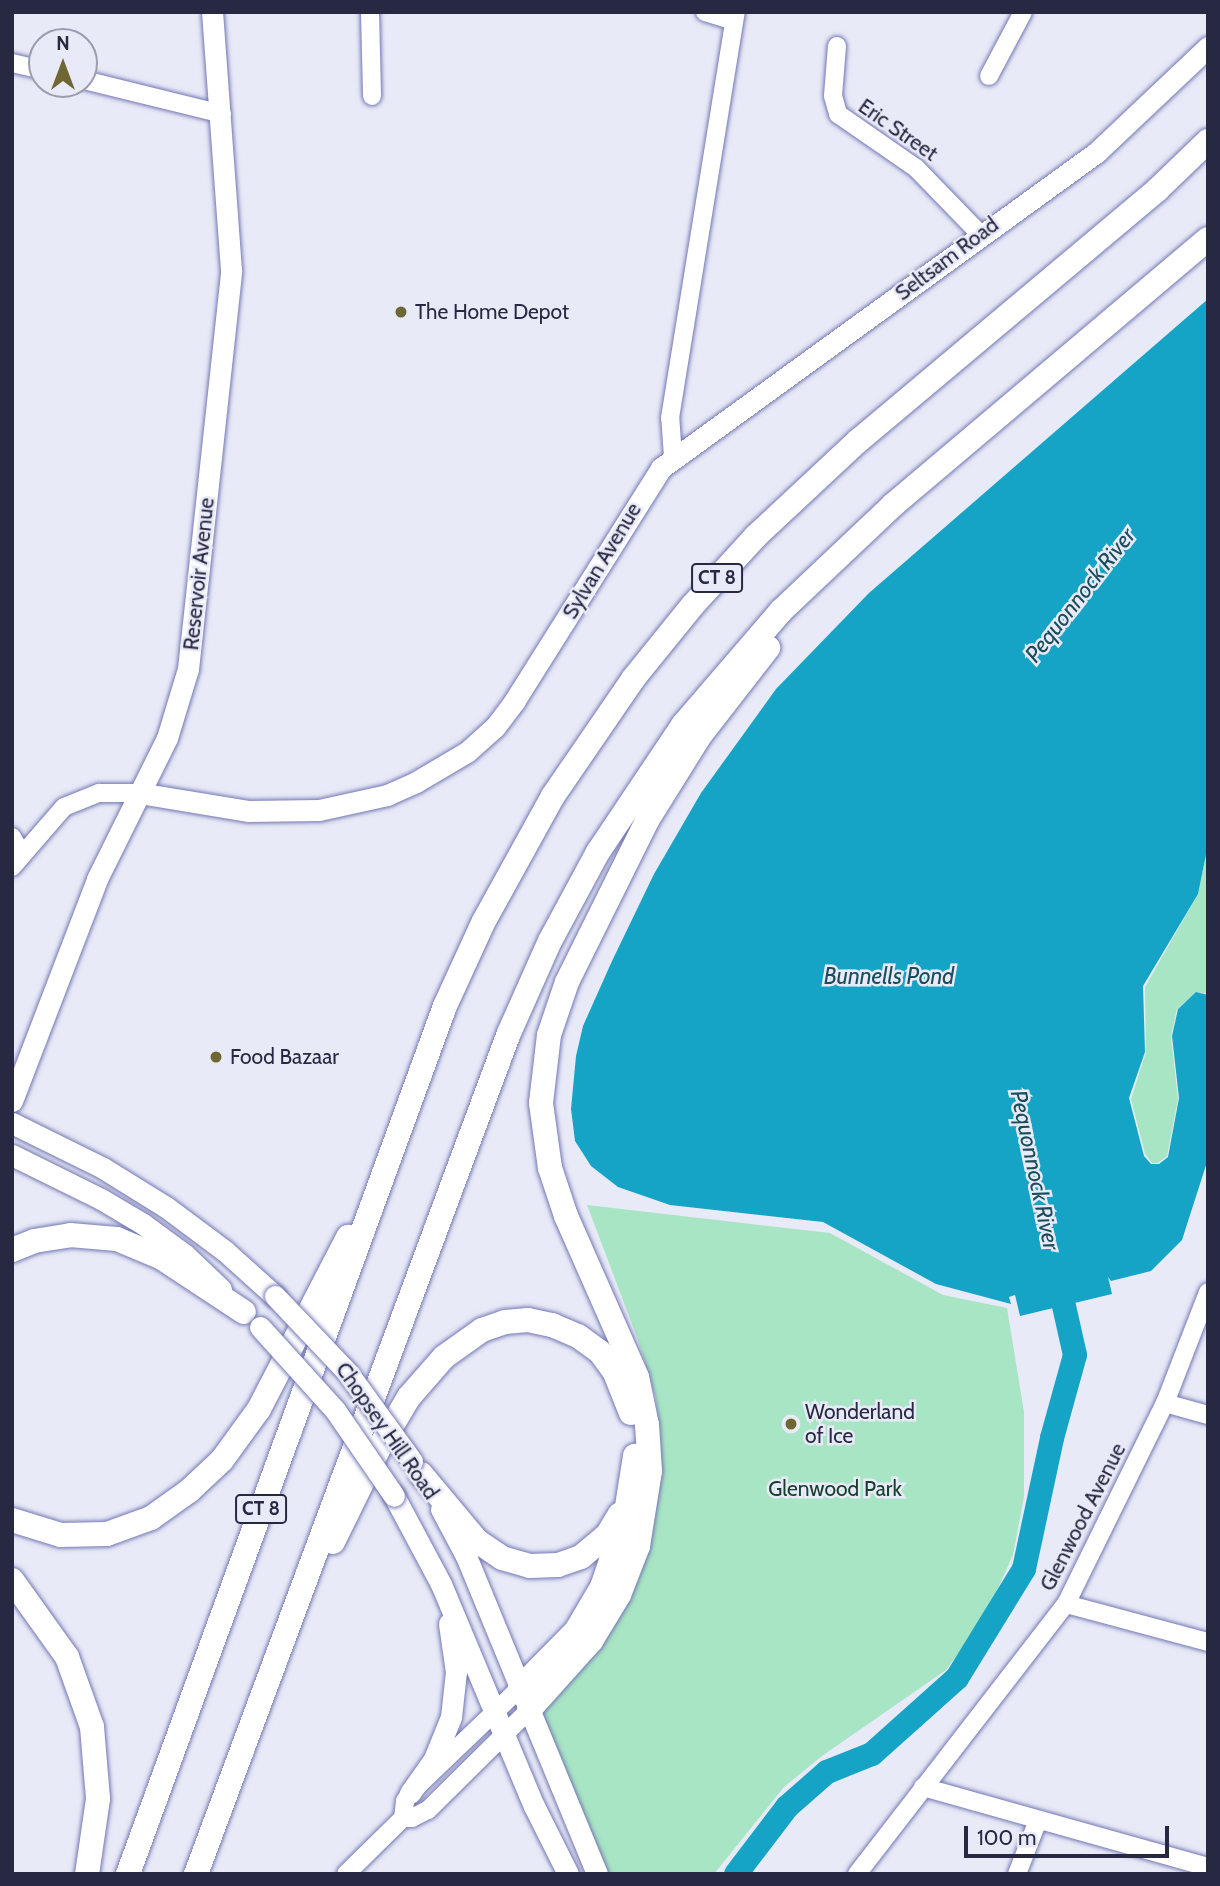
<!DOCTYPE html>
<style>
body{margin:0}
#map{position:relative;width:1220px;height:1886px;overflow:hidden;background:#e8eaf7;font-family:Cabin,sans-serif}
div>[style]{position:absolute}
.green>*{inset:0;background:#a8e5c4}
.water>*{inset:0;background:#16a4c6}
.river>*{height:24px;margin:-12px;padding:0 12px;transform-origin:12px;border-radius:12px;background:#16a4c6}
.roads{filter:drop-shadow(0 0 2px #7377b4) drop-shadow(0 0 2px #7377b4)}
.minor>*{height:18px;margin:-9px;padding:0 9px;transform-origin:9px;border-radius:9px;background:#fff}
.major>*{height:21px;margin:-10.5px;padding:0 10.5px;transform-origin:10.5px;border-radius:10.5px;background:#fff}
.highway>*{height:24px;margin:-12px;padding:0 12px;transform-origin:12px;border-radius:12px;background:#fff}
.bridges{filter:drop-shadow(0 0 2px #7377b4) drop-shadow(0 0 2px #7377b4)}
.major-bridge>*{height:21px;margin:-10.5px;padding:0 10.5px;transform-origin:10.5px;border-radius:10.5px;background:#fff}
.dots>*{width:19px;height:19px;translate:-50% -50%;box-sizing:border-box;border:4px solid #e8eaf7;border-radius:50%}
span{translate:-50% -50%;white-space:nowrap;text-align:center;line-height:1.15;-webkit-text-stroke:5px #e8eaf7;paint-order:stroke}
.shield-label span{padding:2px 5px;background:#e8eaf7;border:2px solid;border-radius:5px;-webkit-text-stroke-width:0}
.shield-label{font-size:19px;color:#272942;font-weight:700}
.street-label{font-size:21px;color:#272942}
.poi-label{font-size:21px;color:#272942}
.left{translate:0 -50%;text-align:left}
.park-label{font-size:21px;color:#16402c}
.water-label{font-size:23px;color:#194d5b;font-style:italic}
.frame{position:absolute;inset:0;border:14px solid #272942;pointer-events:none}
.north{position:absolute;left:28px;top:28px;width:70px;height:70px;box-sizing:border-box;background:#e8eaf7;border:2px solid #9b9daf;border-radius:50%;rotate:0deg;font-size:19px;font-weight:700;line-height:28px;text-align:center;color:#272942}
.north::after{content:'';display:block;margin:auto;width:24px;height:32px;background:#6f6733;clip-path:polygon(50% 0,100% 100%,50% 72%,0 100%)}
.scale{position:absolute;left:964px;top:1826px;width:205px;height:32px;box-sizing:border-box;border:4px solid #272942;border-top:0;padding-left:9px;font-size:21px;line-height:24px;white-space:nowrap;color:#272942;-webkit-text-stroke:5px #e8eaf7;paint-order:stroke}
</style>
<div id="map">
<div class="green">
<div style="clip-path:polygon(1208px 845px,1208px 994px,1196px 992px,1177px 1009px,1171px 1036px,1178px 1099px,1167px 1156px,1158px 1163px,1152px 1163px,1145px 1154px,1131px 1099px,1146px 1052px,1145px 987px,1198px 894px)"></div>
<div style="clip-path:polygon(587px 1205px,830px 1233px,943px 1295px,1007px 1308px,1024px 1412px,1024px 1497px,1013px 1555px,984px 1619px,946px 1670px,822px 1756px,784px 1787px,714px 1874px,606px 1874px,524px 1698px,571px 1652px,658px 1418px,656px 1398px,637px 1337px)"></div>
</div>
<div class="water">
<div style="clip-path:polygon(1208px 299px,1208px 845px,1198px 894px,1143px 986px,1145px 1052px,1129px 1098px,1144px 1156px,1151px 1164px,1159px 1164px,1168px 1157px,1179px 1098px,1172px 1036px,1178px 1009px,1196px 992px,1208px 995px,1208px 1159px,1182px 1240px,1151px 1271px,1111px 1281px,1108px 1277px,1112px 1294px,1020px 1316px,1015px 1295px,1009px 1297px,1011px 1304px,936px 1284px,823px 1222px,670px 1205px,618px 1187px,591px 1166px,575px 1141px,571px 1109px,576px 1056px,583px 1026px,612px 961px,654px 874px,701px 793px,776px 689px,869px 593px)"></div>
</div>
<div class="river">
<div style="left:736px;top:1874px;width:84px;rotate:-52.7deg"></div>
<div style="left:787px;top:1807px;width:53px;rotate:-41.2deg"></div>
<div style="left:827px;top:1772px;width:48px;rotate:-21.8deg"></div>
<div style="left:872px;top:1754px;width:114px;rotate:-41.8deg"></div>
<div style="left:957px;top:1678px;width:128px;rotate:-58.4deg"></div>
<div style="left:1024px;top:1569px;width:134px;rotate:-77.9deg"></div>
<div style="left:1052px;top:1438px;width:86px;rotate:-74.5deg"></div>
<div style="left:1075px;top:1355px;width:50px;rotate:-102.7deg"></div>
</div>
<div class="roads">
<div class="minor">
<div style="left:370px;top:12px;width:84px;rotate:88.6deg"></div>
<div style="left:705px;top:12px;width:30px;rotate:17deg"></div>
<div style="left:837px;top:46px;width:50px;rotate:94.6deg"></div>
<div style="left:833px;top:96px;width:19px;rotate:74deg"></div>
<div style="left:838px;top:114px;width:95px;rotate:34.7deg"></div>
<div style="left:916px;top:168px;width:92px;rotate:45.9deg"></div>
<div style="left:12px;top:63px;width:31px;rotate:13deg"></div>
<div style="left:989px;top:76px;width:72px;rotate:-62deg"></div>
<div style="left:84px;top:80px;width:142px;rotate:13.8deg"></div>
<div style="left:673px;top:457px;width:39px;rotate:-94deg"></div>
<div style="left:670px;top:418px;width:411px;rotate:-80.8deg"></div>
<div style="left:12px;top:837px;width:20px;rotate:60deg"></div>
<div style="left:12px;top:867px;width:79px;rotate:-49.1deg"></div>
<div style="left:64px;top:807px;width:38px;rotate:-22deg"></div>
<div style="left:99px;top:793px;width:40px"></div>
<div style="left:1165px;top:1403px;width:45px;rotate:15.6deg"></div>
<div style="left:1066px;top:1604px;width:147px;rotate:15deg"></div>
<div style="left:923px;top:1787px;width:296px;rotate:15.7deg"></div>
<div style="left:403px;top:1818px;width:9px"></div>
<div style="left:412px;top:1818px;width:18px;rotate:-27deg"></div>
<div style="left:428px;top:1810px;width:142px;rotate:-44.7deg"></div>
<div style="left:346px;top:1874px;width:80px;rotate:-44.5deg"></div>
<div style="left:403px;top:1818px;width:17px;rotate:-83deg"></div>
<div style="left:405px;top:1801px;width:9px;rotate:-58deg"></div>
<div style="left:410px;top:1793px;width:152px;rotate:-43.7deg"></div>
<div style="left:857px;top:1874px;width:341px;rotate:-52.3deg"></div>
<div style="left:1066px;top:1604px;width:224px;rotate:-63.8deg"></div>
<div style="left:1165px;top:1403px;width:119px;rotate:-68.8deg"></div>
<div style="left:1017px;top:1874px;width:58px;rotate:-68.7deg"></div>
</div>
<div class="major">
<div style="left:139px;top:793px;width:110px;rotate:9.4deg"></div>
<div style="left:248px;top:811px;width:71px;rotate:-0.8deg"></div>
<div style="left:319px;top:810px;width:70px;rotate:-12.4deg"></div>
<div style="left:387px;top:795px;width:32px;rotate:-24deg"></div>
<div style="left:416px;top:782px;width:59px;rotate:-30.5deg"></div>
<div style="left:467px;top:752px;width:38px;rotate:-42deg"></div>
<div style="left:495px;top:727px;width:34px;rotate:-53deg"></div>
<div style="left:515px;top:700px;width:274px;rotate:-57.8deg"></div>
<div style="left:661px;top:468px;width:538px;rotate:-35.93deg"></div>
<div style="left:1097px;top:152px;width:153px;rotate:-43.4deg"></div>
<div style="left:12px;top:1101px;width:238px;rotate:-69deg"></div>
<div style="left:97px;top:879px;width:157px;rotate:-63.6deg"></div>
<div style="left:167px;top:738px;width:72px;rotate:-73.1deg"></div>
<div style="left:188px;top:669px;width:401px;rotate:-83.8deg"></div>
<div style="left:231px;top:270px;width:259px;rotate:-94.2deg"></div>
<div style="left:12px;top:1123px;width:102px;rotate:26.3deg"></div>
<div style="left:103px;top:1168px;width:74px;rotate:31.8deg"></div>
<div style="left:166px;top:1207px;width:74px;rotate:36.7deg"></div>
<div style="left:225px;top:1251px;width:67px;rotate:42deg"></div>
<div style="left:12px;top:1155px;width:99px;rotate:26.3deg"></div>
<div style="left:101px;top:1199px;width:49px;rotate:30.8deg"></div>
<div style="left:143px;top:1224px;width:51px;rotate:36.2deg"></div>
<div style="left:184px;top:1254px;width:51px;rotate:43.4deg"></div>
<div style="left:394px;top:1496px;width:100px;rotate:61.9deg"></div>
<div style="left:441px;top:1584px;width:241px;rotate:67.3deg"></div>
<div style="left:534px;top:1806px;width:76px;rotate:63.4deg"></div>
<div style="left:441px;top:1509px;width:53px;rotate:62deg"></div>
<div style="left:466px;top:1556px;width:344px;rotate:67.6deg"></div>
<div style="left:410px;top:1793px;width:42px;rotate:-54.8deg"></div>
<div style="left:434px;top:1759px;width:45px;rotate:-68deg"></div>
<div style="left:451px;top:1717px;width:45px;rotate:-83.7deg"></div>
<div style="left:456px;top:1672px;width:49px;rotate:-98.3deg"></div>
</div>
<div class="highway">
<div style="left:12px;top:1250px;width:24px;rotate:-22deg"></div>
<div style="left:34px;top:1241px;width:36px;rotate:-9deg"></div>
<div style="left:70px;top:1235px;width:47px;rotate:4.9deg"></div>
<div style="left:117px;top:1239px;width:49px;rotate:22.9deg"></div>
<div style="left:162px;top:1258px;width:98px;rotate:33.4deg"></div>
<div style="left:421px;top:1474px;width:87px;rotate:50.1deg"></div>
<div style="left:477px;top:1541px;width:30px;rotate:34deg"></div>
<div style="left:502px;top:1558px;width:29px;rotate:16deg"></div>
<div style="left:530px;top:1566px;width:28px;rotate:-2deg"></div>
<div style="left:558px;top:1565px;width:24px;rotate:-19deg"></div>
<div style="left:581px;top:1557px;width:35px;rotate:-40deg"></div>
<div style="left:608px;top:1534px;width:23px;rotate:-59deg"></div>
<div style="left:12px;top:1520px;width:51px;rotate:17deg"></div>
<div style="left:61px;top:1535px;width:46px;rotate:-1.2deg"></div>
<div style="left:107px;top:1534px;width:47px;rotate:-20deg"></div>
<div style="left:151px;top:1518px;width:47px;rotate:-35.4deg"></div>
<div style="left:189px;top:1491px;width:45px;rotate:-43.2deg"></div>
<div style="left:222px;top:1460px;width:63px;rotate:-54deg"></div>
<div style="left:259px;top:1409px;width:194px;rotate:-62.6deg"></div>
<div style="left:333px;top:1542px;width:107px;rotate:-63.9deg"></div>
<div style="left:380px;top:1446px;width:57px;rotate:-59.4deg"></div>
<div style="left:409px;top:1397px;width:53px;rotate:-48.8deg"></div>
<div style="left:444px;top:1357px;width:47px;rotate:-35.4deg"></div>
<div style="left:482px;top:1330px;width:24px;rotate:-19deg"></div>
<div style="left:505px;top:1322px;width:23px;rotate:-5deg"></div>
<div style="left:528px;top:1320px;width:25px;rotate:12deg"></div>
<div style="left:552px;top:1325px;width:28px;rotate:23deg"></div>
<div style="left:578px;top:1336px;width:27px;rotate:36deg"></div>
<div style="left:600px;top:1352px;width:26px;rotate:54deg"></div>
<div style="left:615px;top:1373px;width:43px;rotate:68.2deg"></div>
<div style="left:12px;top:1580px;width:95px;rotate:54.5deg"></div>
<div style="left:67px;top:1657px;width:74px;rotate:70.3deg"></div>
<div style="left:92px;top:1727px;width:72px;rotate:85.2deg"></div>
<div style="left:98px;top:1799px;width:76px;rotate:98.3deg"></div>
<div style="left:520px;top:1688px;width:80px;rotate:-45.5deg"></div>
<div style="left:576px;top:1631px;width:51px;rotate:-59.4deg"></div>
<div style="left:602px;top:1587px;width:72px;rotate:-71.3deg"></div>
<div style="left:625px;top:1519px;width:64px;rotate:-81deg"></div>
<div style="left:529px;top:1710px;width:93px;rotate:-48.1deg"></div>
<div style="left:591px;top:1641px;width:54px;rotate:-58.7deg"></div>
<div style="left:619px;top:1595px;width:53px;rotate:-68.8deg"></div>
<div style="left:638px;top:1546px;width:76px;rotate:-80.9deg"></div>
<div style="left:650px;top:1471px;width:46px;rotate:-93.7deg"></div>
<div style="left:647px;top:1425px;width:49px;rotate:-101.8deg"></div>
<div style="left:637px;top:1377px;width:176px;rotate:-113.8deg"></div>
<div style="left:566px;top:1216px;width:51px;rotate:-108.4deg"></div>
<div style="left:550px;top:1168px;width:66px;rotate:-97.9deg"></div>
<div style="left:541px;top:1103px;width:68px;rotate:-83.3deg"></div>
<div style="left:549px;top:1035px;width:56px;rotate:-71.2deg"></div>
<div style="left:567px;top:982px;width:182px;rotate:-63.6deg"></div>
<div style="left:648px;top:819px;width:97px;rotate:-58.1deg"></div>
<div style="left:699px;top:737px;width:113px;rotate:-52.2deg"></div>
<div style="left:128px;top:1874px;width:924px;rotate:-69.94deg"></div>
<div style="left:445px;top:1006px;width:94px;rotate:-65.4deg"></div>
<div style="left:484px;top:921px;width:143px;rotate:-61.1deg"></div>
<div style="left:553px;top:796px;width:142px;rotate:-55.6deg"></div>
<div style="left:633px;top:679px;width:95px;rotate:-51deg"></div>
<div style="left:693px;top:605px;width:93px;rotate:-47.6deg"></div>
<div style="left:756px;top:536px;width:139px;rotate:-43deg"></div>
<div style="left:858px;top:441px;width:390px;rotate:-40deg"></div>
<div style="left:1157px;top:190px;width:71px;rotate:-43.9deg"></div>
<div style="left:196px;top:1874px;width:897px;rotate:-69.59deg"></div>
<div style="left:509px;top:1033px;width:101px;rotate:-66deg"></div>
<div style="left:550px;top:941px;width:101px;rotate:-61.7deg"></div>
<div style="left:598px;top:852px;width:153px;rotate:-56.2deg"></div>
<div style="left:683px;top:725px;width:150px;rotate:-49.3deg"></div>
<div style="left:781px;top:611px;width:154px;rotate:-43.4deg"></div>
<div style="left:893px;top:505px;width:412px;rotate:-40.2deg"></div>
</div>
</div>
<div class="bridges">
<div class="major-bridge">
<div style="left:275px;top:1296px;width:106px;rotate:46.5deg"></div>
<div style="left:348px;top:1373px;width:109px;rotate:54deg"></div>
<div style="left:260px;top:1327px;width:112px;rotate:47.9deg"></div>
<div style="left:335px;top:1410px;width:104px;rotate:55.5deg"></div>
</div>
</div>
<div class="dots">
<div style="left:401px;top:312px;background:#6f6733"></div>
<div style="left:216px;top:1057px;background:#6f6733"></div>
<div style="left:791px;top:1424px;background:#6f6733"></div>
</div>
<div class="shield-label">
<span style="left:717px;top:578px">CT 8</span>
<span style="left:261px;top:1509px">CT 8</span>
</div>
<div class="street-label">
<span style="left:898px;top:130px;rotate:35deg">Eric Street</span>
<span style="left:947px;top:259px;rotate:-37deg">Seltsam Road</span>
<span style="left:602px;top:561px;rotate:-59deg">Sylvan Avenue</span>
<span style="left:199px;top:574px;rotate:-84deg">Reservoir Avenue</span>
<span style="left:387px;top:1431px;rotate:55deg">Chopsey Hill Road</span>
<span style="left:1083px;top:1517px;rotate:-63deg">Glenwood Avenue</span>
</div>
<div class="poi-label">
<span class="left" style="left:415px;top:312px">The Home Depot</span>
<span class="left" style="left:230px;top:1057px">Food Bazaar</span>
<span class="left" style="left:805px;top:1424px">Wonderland<br>of Ice</span>
</div>
<div class="park-label">
<span style="left:835px;top:1489px">Glenwood Park</span>
</div>
<div class="water-label">
<span style="left:1080px;top:595px;rotate:-52deg">Pequonnock River</span>
<span style="left:889px;top:976px">Bunnells Pond</span>
<span style="left:1035px;top:1170px;rotate:78deg">Pequonnock River</span>
</div>
<div class="frame"></div>
<div class="north">N</div>
<div class="scale">100 m</div>
</div>
